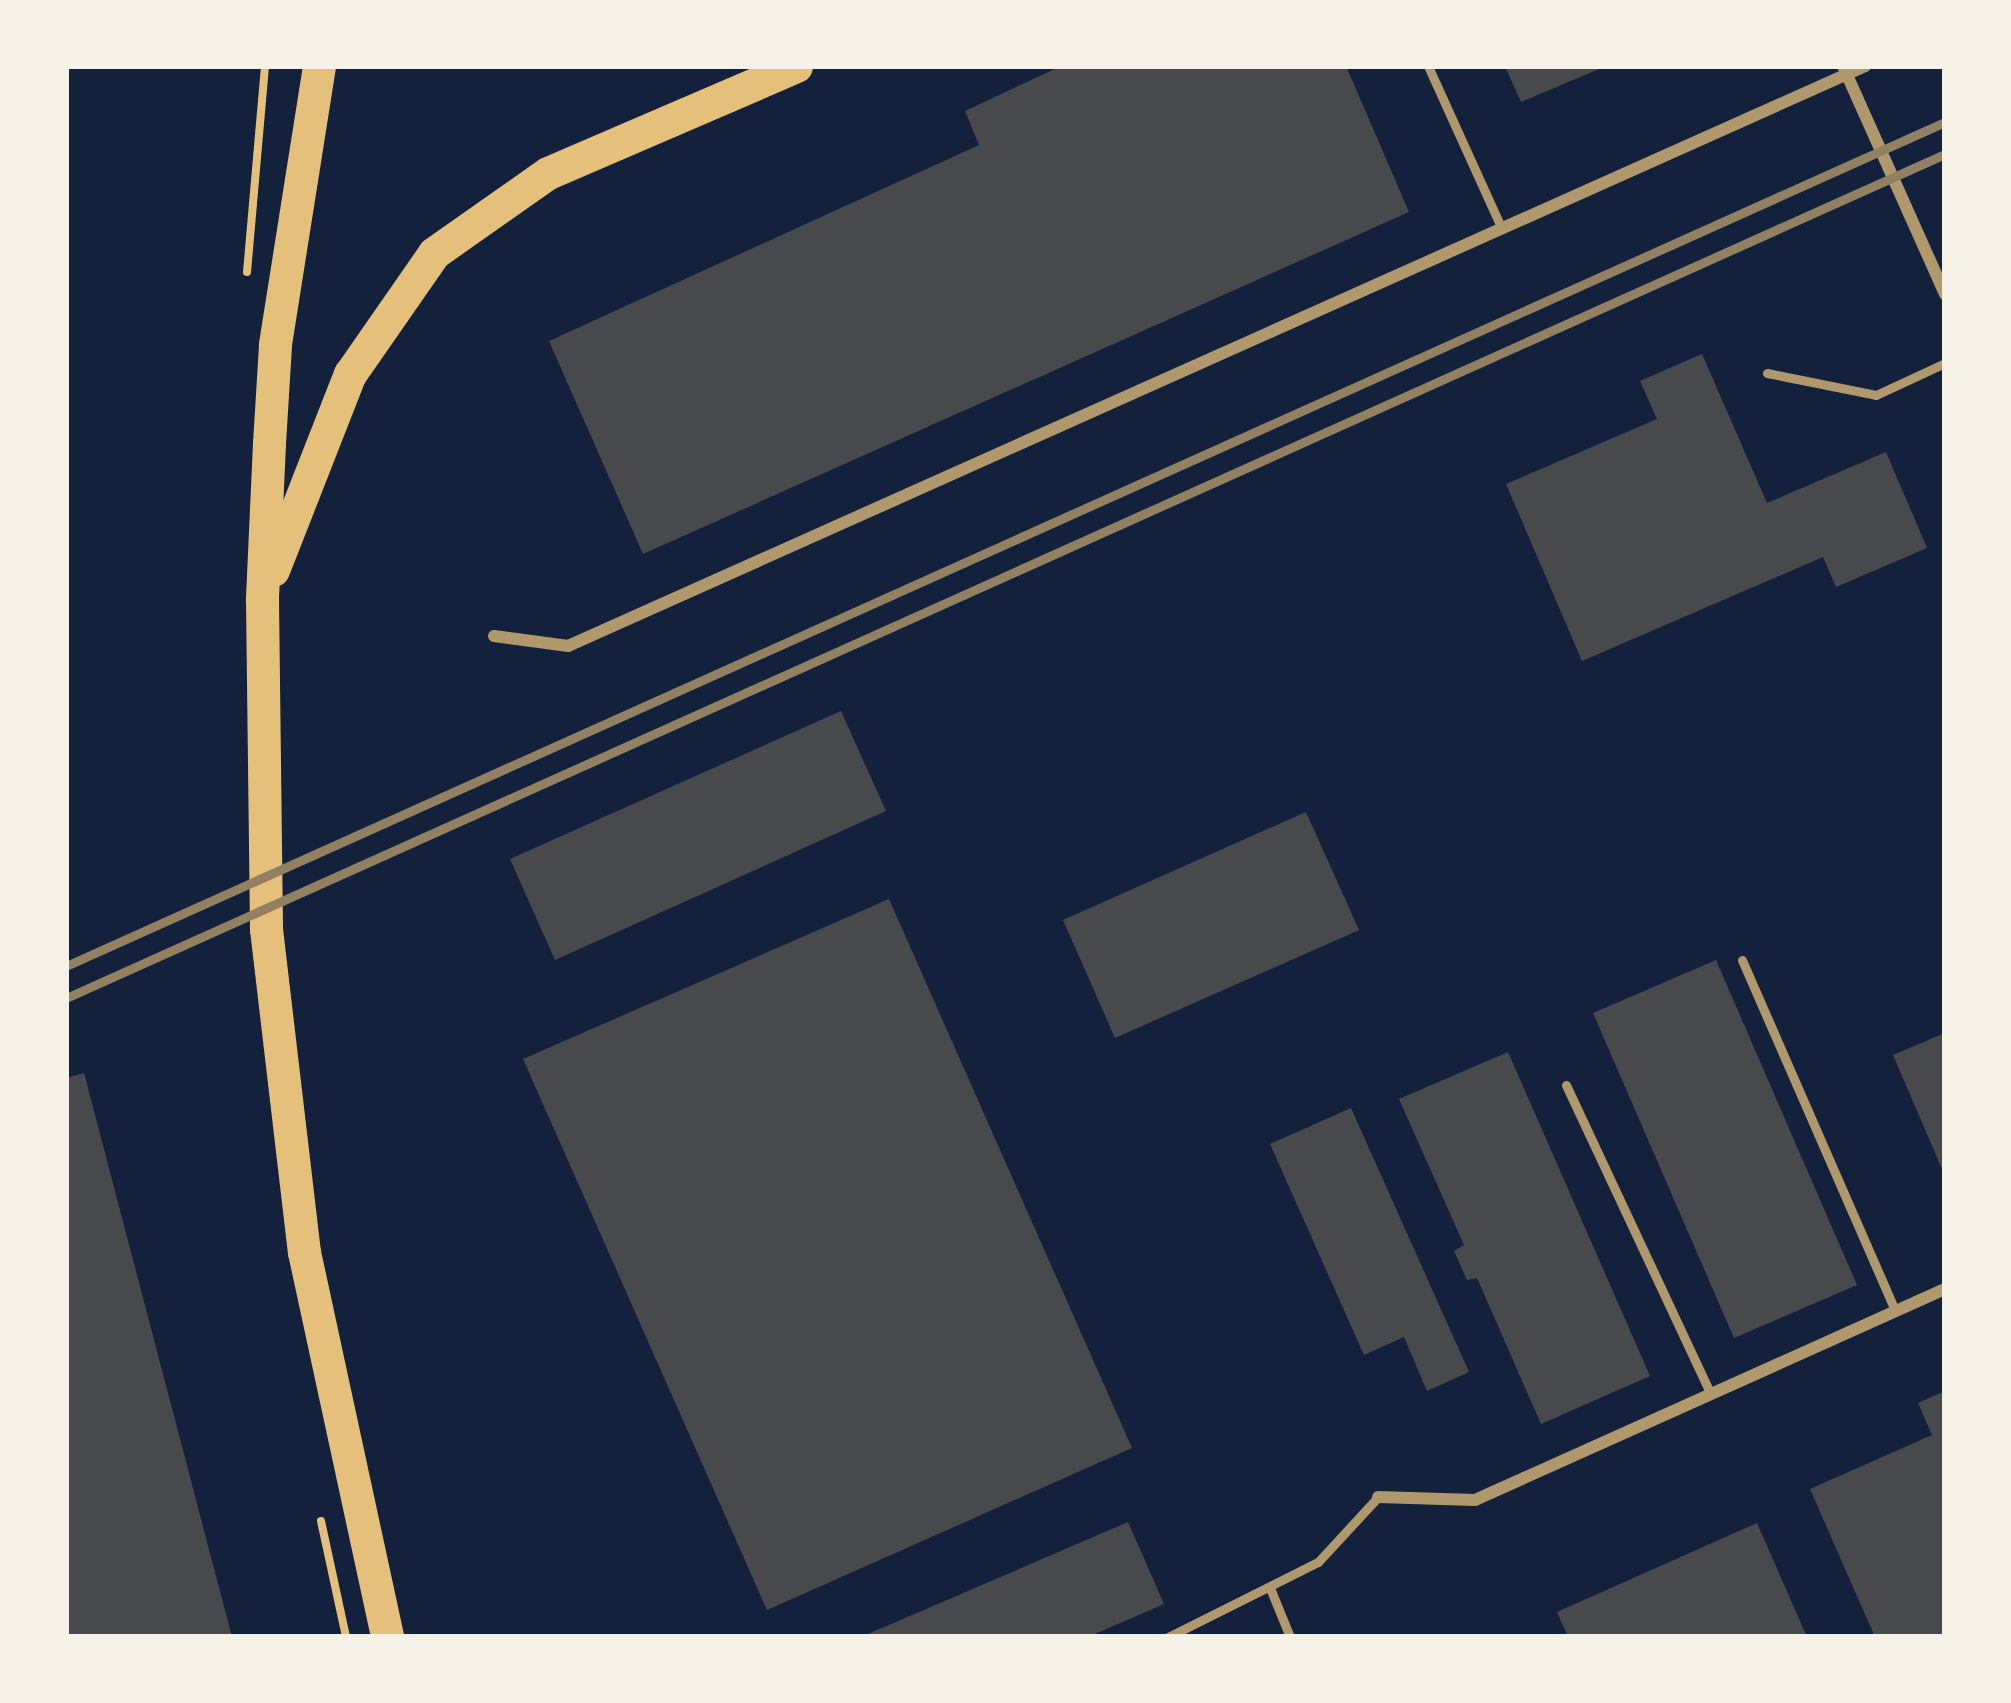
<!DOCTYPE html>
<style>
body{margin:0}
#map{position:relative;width:2011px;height:1703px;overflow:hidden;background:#14213d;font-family:"Archivo Narrow",sans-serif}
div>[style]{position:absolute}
.building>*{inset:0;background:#48494c}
.path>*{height:8px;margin:-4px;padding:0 4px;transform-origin:4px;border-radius:4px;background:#e5c07b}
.service>*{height:9px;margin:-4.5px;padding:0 4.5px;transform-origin:4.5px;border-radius:4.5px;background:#b1986c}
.minor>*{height:12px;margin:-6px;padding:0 6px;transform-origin:6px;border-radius:6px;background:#b1986c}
.trunk>*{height:33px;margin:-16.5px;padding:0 16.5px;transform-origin:16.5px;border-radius:16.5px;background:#e5c07b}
.rail>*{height:9px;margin:-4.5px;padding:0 4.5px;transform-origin:4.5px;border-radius:4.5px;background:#918062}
span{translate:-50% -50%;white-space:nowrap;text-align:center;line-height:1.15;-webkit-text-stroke:12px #f6f1e7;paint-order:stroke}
.frame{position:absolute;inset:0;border:69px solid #f6f1e7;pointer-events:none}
</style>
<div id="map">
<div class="building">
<div style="clip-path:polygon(1061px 66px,1346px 66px,1409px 212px,643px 554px,549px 341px,979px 145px,965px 111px)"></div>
<div style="clip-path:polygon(1505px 66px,1606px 66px,1521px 102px)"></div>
<div style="clip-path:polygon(1702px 354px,1767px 503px,1886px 452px,1927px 548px,1836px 587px,1823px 557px,1582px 661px,1506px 484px,1657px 419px,1640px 381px)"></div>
<div style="clip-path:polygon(841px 711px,886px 811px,555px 960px,510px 859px)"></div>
<div style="clip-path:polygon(1306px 812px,1359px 930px,1115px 1038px,1063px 920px)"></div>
<div style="clip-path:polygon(889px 899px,1132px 1448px,767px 1610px,523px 1059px)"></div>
<div style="clip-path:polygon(1716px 960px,1857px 1285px,1734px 1338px,1593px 1013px)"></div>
<div style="clip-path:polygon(1945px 1033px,1945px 1176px,1893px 1055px)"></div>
<div style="clip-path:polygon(1508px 1052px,1650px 1376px,1541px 1424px,1477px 1278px,1467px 1280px,1454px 1251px,1464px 1245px,1399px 1099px)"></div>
<div style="clip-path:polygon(84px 1073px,232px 1637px,66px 1637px,66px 1078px)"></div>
<div style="clip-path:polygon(1351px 1108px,1469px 1372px,1427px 1391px,1404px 1337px,1364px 1355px,1270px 1144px)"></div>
<div style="clip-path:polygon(1945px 1391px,1945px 1637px,1875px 1637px,1810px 1489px,1932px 1435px,1918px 1403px)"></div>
<div style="clip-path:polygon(1128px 1522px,1164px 1604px,1088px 1637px,861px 1637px)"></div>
<div style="clip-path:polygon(1757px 1523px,1807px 1637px,1568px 1637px,1557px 1612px)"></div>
</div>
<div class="path">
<div style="left:247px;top:272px;width:207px;rotate:-85deg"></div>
<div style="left:321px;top:1521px;width:119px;rotate:77.8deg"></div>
</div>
<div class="service">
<div style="left:1428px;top:66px;width:179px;rotate:65.6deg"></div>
<div style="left:1767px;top:373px;width:111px;rotate:11.4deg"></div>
<div style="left:1876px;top:395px;width:76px;rotate:-24.9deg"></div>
<div style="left:1742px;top:960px;width:383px;rotate:66.4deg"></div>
<div style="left:1566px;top:1085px;width:341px;rotate:64.9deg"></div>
<div style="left:1270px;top:1588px;width:53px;rotate:67.8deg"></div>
<div style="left:1168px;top:1637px;width:168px;rotate:-26.6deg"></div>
<div style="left:1318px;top:1562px;width:88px;rotate:-47.3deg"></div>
</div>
<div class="minor">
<div style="left:1843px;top:66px;width:250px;rotate:65.9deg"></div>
<div style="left:494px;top:636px;width:75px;rotate:7.7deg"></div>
<div style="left:568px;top:646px;width:1421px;rotate:-24.09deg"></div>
<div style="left:1378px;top:1497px;width:97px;rotate:1.8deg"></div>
<div style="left:1475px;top:1500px;width:515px;rotate:-24.18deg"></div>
</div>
<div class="trunk">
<div style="left:319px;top:66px;width:282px;rotate:99deg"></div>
<div style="left:275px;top:345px;width:98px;rotate:93.5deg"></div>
<div style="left:269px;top:443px;width:157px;rotate:92.6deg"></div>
<div style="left:262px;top:600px;width:329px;rotate:89.3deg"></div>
<div style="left:266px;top:929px;width:325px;rotate:83.3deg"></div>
<div style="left:304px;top:1252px;width:394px;rotate:77.8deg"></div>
<div style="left:273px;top:570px;width:211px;rotate:-68.6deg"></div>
<div style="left:350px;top:374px;width:147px;rotate:-55.2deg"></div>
<div style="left:434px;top:253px;width:139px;rotate:-35.1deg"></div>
<div style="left:548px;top:173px;width:270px;rotate:-23.3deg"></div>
</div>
<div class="rail">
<div style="left:66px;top:966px;width:2060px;rotate:-24.19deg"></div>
<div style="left:66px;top:998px;width:2060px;rotate:-24.19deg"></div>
</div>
<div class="frame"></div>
</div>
